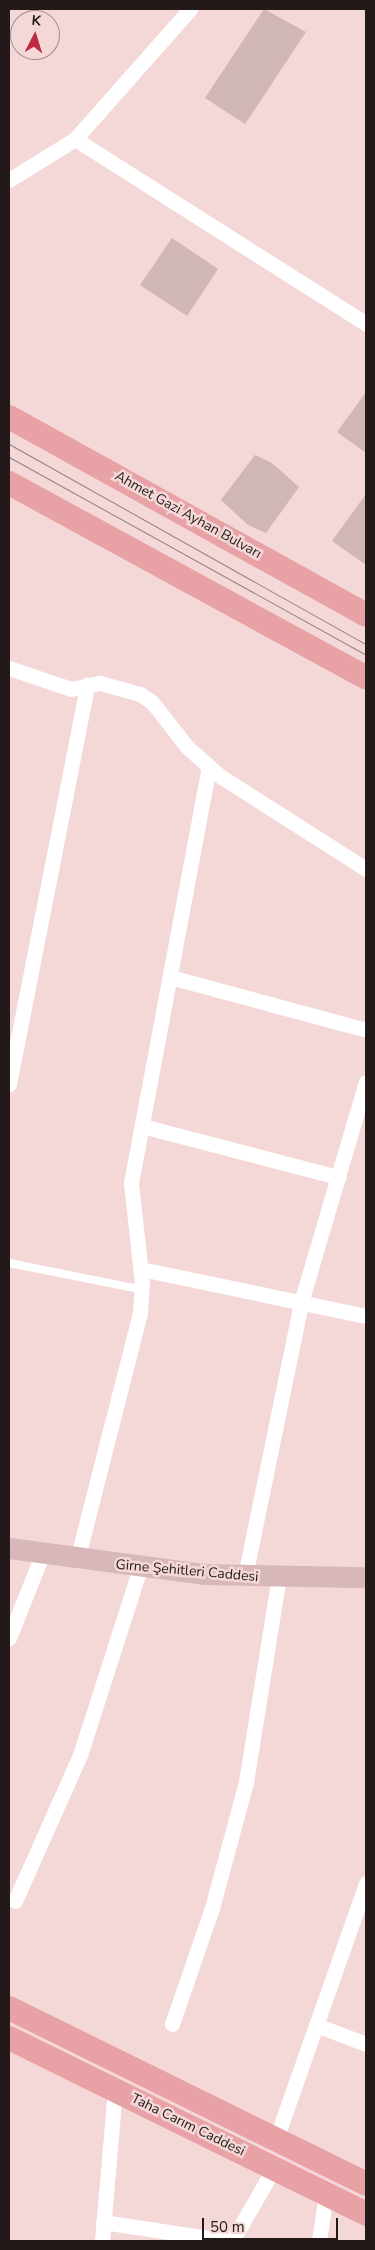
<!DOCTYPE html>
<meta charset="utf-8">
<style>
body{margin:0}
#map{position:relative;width:375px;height:2250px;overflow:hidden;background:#f4d8d7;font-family:"Nunito Sans",sans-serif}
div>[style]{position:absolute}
.building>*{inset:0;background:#d1b6b6}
.lane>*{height:8px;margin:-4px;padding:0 4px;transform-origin:4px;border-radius:4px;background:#fff}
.street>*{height:15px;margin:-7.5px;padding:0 7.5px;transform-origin:7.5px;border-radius:7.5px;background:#fff}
.secondary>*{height:21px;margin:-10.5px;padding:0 10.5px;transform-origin:10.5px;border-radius:10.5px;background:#d7b7b9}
.primary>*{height:24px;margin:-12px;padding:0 12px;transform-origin:12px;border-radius:12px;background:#e8a1a5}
.tram>*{height:1px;margin:-0.5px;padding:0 0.5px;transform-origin:0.5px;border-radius:0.5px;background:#937f7f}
span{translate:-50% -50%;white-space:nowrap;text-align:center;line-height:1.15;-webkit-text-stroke:5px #f4d8d7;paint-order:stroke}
.street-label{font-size:14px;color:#231919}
.frame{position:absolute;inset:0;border:10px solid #231919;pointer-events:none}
.north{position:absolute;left:10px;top:10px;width:50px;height:50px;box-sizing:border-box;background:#f4d8d7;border:1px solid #a08c8b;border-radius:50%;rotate:5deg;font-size:14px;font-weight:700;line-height:20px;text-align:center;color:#231919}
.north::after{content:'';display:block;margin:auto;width:18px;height:22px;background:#bc2b40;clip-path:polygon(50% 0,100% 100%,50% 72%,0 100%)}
.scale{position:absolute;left:202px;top:2218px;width:136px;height:22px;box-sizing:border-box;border:2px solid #231919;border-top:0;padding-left:6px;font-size:15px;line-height:18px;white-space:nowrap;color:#231919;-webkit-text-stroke:4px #f4d8d7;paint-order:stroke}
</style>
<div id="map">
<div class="building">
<div style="clip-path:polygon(264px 9px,306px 32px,245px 124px,205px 98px)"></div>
<div style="clip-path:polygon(172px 238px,218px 269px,187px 316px,140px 285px)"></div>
<div style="clip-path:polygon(366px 392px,366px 453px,337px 432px)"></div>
<div style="clip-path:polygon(255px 455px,272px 463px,299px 487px,266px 533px,248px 525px,221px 500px)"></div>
<div style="clip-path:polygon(366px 494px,366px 565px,332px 541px)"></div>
</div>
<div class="lane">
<div style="left:9px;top:1263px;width:127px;rotate:11.3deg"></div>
<div style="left:134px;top:1288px;width:9px;rotate:-27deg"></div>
</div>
<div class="street">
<div style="left:75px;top:139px;width:345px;rotate:32.4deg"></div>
<div style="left:9px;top:180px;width:78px;rotate:-31.8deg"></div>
<div style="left:75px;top:139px;width:174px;rotate:-48.5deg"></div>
<div style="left:9px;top:668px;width:65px;rotate:18.7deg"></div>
<div style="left:71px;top:689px;width:30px;rotate:-12deg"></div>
<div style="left:100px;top:683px;width:41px;rotate:15.4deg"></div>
<div style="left:140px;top:694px;width:14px;rotate:34deg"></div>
<div style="left:152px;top:702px;width:57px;rotate:52.1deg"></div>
<div style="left:187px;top:747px;width:44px;rotate:41.3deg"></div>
<div style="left:220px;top:776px;width:173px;rotate:32.5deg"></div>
<div style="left:170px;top:977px;width:203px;rotate:15.1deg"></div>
<div style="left:9px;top:1084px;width:407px;rotate:-78.9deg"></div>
<div style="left:142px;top:1126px;width:203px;rotate:14.6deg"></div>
<div style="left:141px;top:1269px;width:230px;rotate:11.8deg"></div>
<div style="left:77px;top:1560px;width:255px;rotate:-75.7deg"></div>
<div style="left:140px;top:1313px;width:29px;rotate:-86deg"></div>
<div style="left:142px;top:1284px;width:102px;rotate:-96.2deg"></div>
<div style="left:131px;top:1183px;width:423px;rotate:-79.4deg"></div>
<div style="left:245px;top:1576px;width:283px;rotate:-78.4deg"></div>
<div style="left:302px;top:1299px;width:226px;rotate:-73.6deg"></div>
<div style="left:9px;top:1638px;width:89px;rotate:-68.3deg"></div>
<div style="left:15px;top:1901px;width:160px;rotate:-66deg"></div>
<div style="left:80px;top:1755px;width:196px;rotate:-72.2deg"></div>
<div style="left:172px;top:2024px;width:123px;rotate:-71deg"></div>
<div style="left:212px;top:1908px;width:131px;rotate:-74.9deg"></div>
<div style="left:246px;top:1782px;width:208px;rotate:-80.9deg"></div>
<div style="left:316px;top:2025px;width:53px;rotate:20.8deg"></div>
<div style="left:276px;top:2139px;width:271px;rotate:-70.6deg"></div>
<div style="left:103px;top:2222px;width:126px;rotate:8.6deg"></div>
<div style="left:102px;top:2241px;width:153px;rotate:-85.1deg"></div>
<div style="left:232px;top:2241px;width:84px;rotate:-60.1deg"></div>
<div style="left:319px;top:2241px;width:48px;rotate:-81.5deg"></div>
</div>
<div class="secondary">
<div style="left:9px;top:1548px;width:196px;rotate:7.6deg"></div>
<div style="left:203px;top:1574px;width:163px;rotate:1.1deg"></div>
</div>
<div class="primary">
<div style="left:9px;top:417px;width:408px;rotate:29deg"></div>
<div style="left:9px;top:483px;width:407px;rotate:28.6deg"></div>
<div style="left:9px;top:2008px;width:398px;rotate:26.2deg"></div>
<div style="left:9px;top:2038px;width:398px;rotate:26.2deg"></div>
</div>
<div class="tram">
<div style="left:9px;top:444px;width:409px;rotate:29.3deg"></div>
<div style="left:9px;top:457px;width:408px;rotate:29deg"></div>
</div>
<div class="street-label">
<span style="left:188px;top:515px;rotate:29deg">Ahmet Gazi Ayhan Bulvarı</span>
<span style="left:187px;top:1571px;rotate:5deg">Girne Şehitleri Caddesi</span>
<span style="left:188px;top:2125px;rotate:26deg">Taha Carım Caddesi</span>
</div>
<div class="frame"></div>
<div class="north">K</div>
<div class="scale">50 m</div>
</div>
